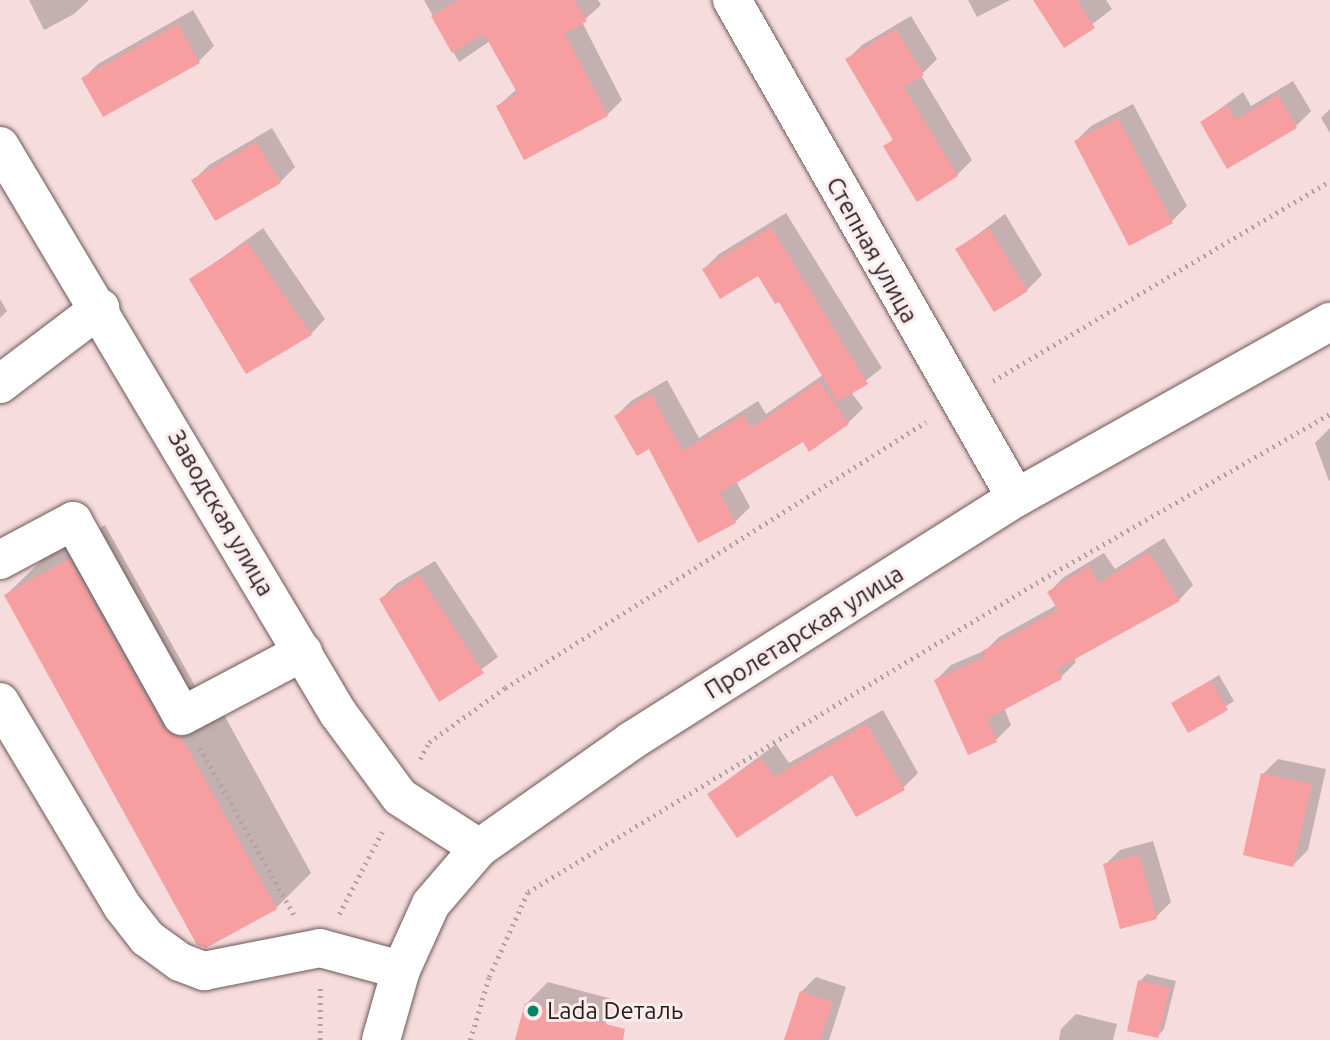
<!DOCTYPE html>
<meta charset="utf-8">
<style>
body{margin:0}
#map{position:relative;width:1330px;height:1040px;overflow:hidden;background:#f6dcdc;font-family:Ubuntu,sans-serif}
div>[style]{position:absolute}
.shadow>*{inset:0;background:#0003}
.building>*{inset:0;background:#f69ea0}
.path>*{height:4.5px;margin-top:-2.25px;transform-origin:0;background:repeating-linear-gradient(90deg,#b5a0a0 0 2px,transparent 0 7px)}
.roads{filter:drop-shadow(0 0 2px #6e5858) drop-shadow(0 0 2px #6e5858)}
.minor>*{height:38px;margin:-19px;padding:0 19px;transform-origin:19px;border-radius:19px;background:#fff}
.major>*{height:38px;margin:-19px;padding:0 19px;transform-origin:19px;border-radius:19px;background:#fff}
.dots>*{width:19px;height:19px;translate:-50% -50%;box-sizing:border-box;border:4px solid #fcecec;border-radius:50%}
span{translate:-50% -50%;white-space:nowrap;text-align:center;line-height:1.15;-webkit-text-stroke:6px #fcecec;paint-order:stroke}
.street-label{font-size:24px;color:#261d1d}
.poi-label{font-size:24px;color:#261d1d}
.left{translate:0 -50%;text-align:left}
</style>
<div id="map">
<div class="shadow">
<div style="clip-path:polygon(29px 0,89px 0,74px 14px,44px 30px)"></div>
<div style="clip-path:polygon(424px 0,598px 0,601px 5px,582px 22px,622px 100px,607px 115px,498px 106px,517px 89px,490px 41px,459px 62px)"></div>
<div style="clip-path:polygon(968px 0,1010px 0,977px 17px)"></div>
<div style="clip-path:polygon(1035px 0,1106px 0,1112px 9px,1064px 46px)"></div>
<div style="clip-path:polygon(193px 10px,214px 46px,199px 61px,103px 115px,83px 79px,98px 64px)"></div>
<div style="clip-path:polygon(911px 16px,937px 59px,921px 75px,972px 160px,957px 175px,886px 147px,894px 138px,847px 60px,862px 45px)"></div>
<div style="clip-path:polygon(1293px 81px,1311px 111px,1296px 126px,1202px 122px,1243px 92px,1251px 106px)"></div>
<div style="clip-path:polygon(1133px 104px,1187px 206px,1172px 221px,1076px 141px,1091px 126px)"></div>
<div style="clip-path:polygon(1330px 109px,1330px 133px,1321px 118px)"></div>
<div style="clip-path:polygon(272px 128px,295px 167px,280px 182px,194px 180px,209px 165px)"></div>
<div style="clip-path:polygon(786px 213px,882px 368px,851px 392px,863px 408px,848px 423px,803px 440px,736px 481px,750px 507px,735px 522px,616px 416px,631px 401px,667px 380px,699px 438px,758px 401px,766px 414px,823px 375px,779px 299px,758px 274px,704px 269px,719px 254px)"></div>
<div style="clip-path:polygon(1005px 214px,1042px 275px,1027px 290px,958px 249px)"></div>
<div style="clip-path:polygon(263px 228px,325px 319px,311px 334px,191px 280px)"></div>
<div style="clip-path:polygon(0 299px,7px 311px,0 318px)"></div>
<div style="clip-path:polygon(1330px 428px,1330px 480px,1329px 481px,1315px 443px)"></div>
<div style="clip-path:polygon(105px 525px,198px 691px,217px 702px,311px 873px,276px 908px,6px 595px,42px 560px)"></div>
<div style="clip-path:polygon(1164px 538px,1193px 585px,1179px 600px,1074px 658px,1076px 662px,1061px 677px,1004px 708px,1011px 725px,996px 740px,969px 753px,936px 680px,951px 665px,986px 650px,999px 637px,1057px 605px,1049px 592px,1064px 577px,1104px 553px,1115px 569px)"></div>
<div style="clip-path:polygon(435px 561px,498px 657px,440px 700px,381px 599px,396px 584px)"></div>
<div style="clip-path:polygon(1219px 675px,1234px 701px,1189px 731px,1173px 704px)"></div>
<div style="clip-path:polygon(883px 710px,918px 773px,903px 788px,833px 772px,709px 794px,776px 744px,789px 763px)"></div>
<div style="clip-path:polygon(1278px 759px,1326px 769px,1308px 850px,1293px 865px,1263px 774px)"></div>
<div style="clip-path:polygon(1153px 841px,1171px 902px,1156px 917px,1105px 865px,1120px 850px)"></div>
<div style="clip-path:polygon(1147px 974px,1176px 981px,1164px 1029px,1157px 1037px,1140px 981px)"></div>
<div style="clip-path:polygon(816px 977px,846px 987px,829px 1040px,785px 1040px,801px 992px)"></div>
<div style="clip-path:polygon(548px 982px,612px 999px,602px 1040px,517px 1040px,526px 1004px)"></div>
<div style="clip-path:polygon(1076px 1014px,1117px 1024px,1113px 1040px,1059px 1040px,1061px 1029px)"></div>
</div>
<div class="building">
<div style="clip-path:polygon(459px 0,575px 0,587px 21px,565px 34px,608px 116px,524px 160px,496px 106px,518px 94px,484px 34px,452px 53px,431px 16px)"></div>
<div style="clip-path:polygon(1033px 0,1077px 0,1095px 28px,1064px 48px)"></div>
<div style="clip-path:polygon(178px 24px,200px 63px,103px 117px,81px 78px)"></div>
<div style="clip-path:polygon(896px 29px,924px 75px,904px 87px,958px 176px,917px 202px,883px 146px,893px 140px,845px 59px)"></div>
<div style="clip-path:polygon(1278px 95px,1297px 128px,1227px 169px,1200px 122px,1227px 105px,1236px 120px)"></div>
<div style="clip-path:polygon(1118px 118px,1173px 223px,1129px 246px,1074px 141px)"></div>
<div style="clip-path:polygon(256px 142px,281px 183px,215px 221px,191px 180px)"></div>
<div style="clip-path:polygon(771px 227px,868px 384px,837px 402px,779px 302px,775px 304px,758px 276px,720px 299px,702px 269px)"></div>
<div style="clip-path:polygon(989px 228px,1028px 291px,994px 312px,955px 249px)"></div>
<div style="clip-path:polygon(247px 242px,312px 335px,246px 374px,189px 279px)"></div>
<div style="clip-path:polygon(819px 381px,849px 424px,809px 452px,803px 442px,720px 493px,736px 523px,698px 543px,649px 449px,637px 456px,614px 416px,651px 394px,683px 451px,743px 415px,751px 428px)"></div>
<div style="clip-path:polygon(1149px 552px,1180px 601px,1057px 669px,1062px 679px,987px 719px,997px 742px,968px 755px,934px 680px,985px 657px,982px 651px,1058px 610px,1047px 592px,1089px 566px,1099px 583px)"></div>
<div style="clip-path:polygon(69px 559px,163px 727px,182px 738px,277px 909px,206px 948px,197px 945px,4px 595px)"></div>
<div style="clip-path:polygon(419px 575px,484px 673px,439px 702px,379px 599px)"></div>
<div style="clip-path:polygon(1211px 680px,1228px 710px,1188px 733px,1171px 703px)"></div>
<div style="clip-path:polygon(867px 724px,905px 790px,856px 817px,832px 775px,737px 838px,707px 794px,761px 758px,774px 777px)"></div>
<div style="clip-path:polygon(1261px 773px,1312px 784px,1293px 867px,1243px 855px)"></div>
<div style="clip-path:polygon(1139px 855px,1157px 919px,1120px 929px,1103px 864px)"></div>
<div style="clip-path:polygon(1138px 980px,1170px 988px,1158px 1038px,1127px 1031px)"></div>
<div style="clip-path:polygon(800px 991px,833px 1002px,820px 1040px,784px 1040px)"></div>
<div style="clip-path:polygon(525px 1003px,625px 1029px,623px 1040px,515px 1040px)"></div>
</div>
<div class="path">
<div style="left:993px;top:381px;width:392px;rotate:-30.7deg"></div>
<div style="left:200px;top:748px;width:192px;rotate:60.6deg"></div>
<div style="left:420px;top:759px;width:19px;rotate:-62deg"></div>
<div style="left:429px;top:742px;width:93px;rotate:-35.4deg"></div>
<div style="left:505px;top:688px;width:498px;rotate:-32.3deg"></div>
<div style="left:339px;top:914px;width:93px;rotate:-62.3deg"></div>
<div style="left:320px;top:1040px;width:52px;rotate:-90deg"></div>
<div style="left:470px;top:1040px;width:66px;rotate:-73.2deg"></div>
<div style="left:489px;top:977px;width:94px;rotate:-65.4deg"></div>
<div style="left:528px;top:892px;width:595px;rotate:-31.31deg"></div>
<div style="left:1036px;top:583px;width:339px;rotate:-29.9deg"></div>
</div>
<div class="roads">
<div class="minor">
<div style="left:732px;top:0;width:573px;rotate:60.3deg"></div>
<div style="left:0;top:146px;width:660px;rotate:59.2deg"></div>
<div style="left:338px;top:713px;width:104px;rotate:53.6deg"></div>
<div style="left:400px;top:797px;width:94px;rotate:32.8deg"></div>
<div style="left:0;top:384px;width:126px;rotate:-37.2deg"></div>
<div style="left:0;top:560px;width:83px;rotate:-28.1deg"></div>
<div style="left:73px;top:521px;width:223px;rotate:60.8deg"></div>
<div style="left:182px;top:716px;width:137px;rotate:-27.9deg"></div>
<div style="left:0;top:702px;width:238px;rotate:59.1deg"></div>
<div style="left:122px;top:906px;width:41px;rotate:52deg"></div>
<div style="left:147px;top:938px;width:41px;rotate:36deg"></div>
<div style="left:180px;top:962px;width:26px;rotate:21deg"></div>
<div style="left:204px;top:971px;width:118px;rotate:-11.2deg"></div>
<div style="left:320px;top:948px;width:84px;rotate:15.2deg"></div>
</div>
<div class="major">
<div style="left:381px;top:1040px;width:73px;rotate:-74.1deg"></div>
<div style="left:401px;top:970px;width:72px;rotate:-65.6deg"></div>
<div style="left:431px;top:904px;width:74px;rotate:-49.4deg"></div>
<div style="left:479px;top:848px;width:186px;rotate:-35.1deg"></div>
<div style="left:631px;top:741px;width:455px;rotate:-32.3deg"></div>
<div style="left:1016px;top:498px;width:360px;rotate:-29.3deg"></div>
</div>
</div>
<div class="dots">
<div style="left:533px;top:1011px;background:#048365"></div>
</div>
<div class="street-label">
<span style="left:872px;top:250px;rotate:61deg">Степная улица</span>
<span style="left:221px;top:513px;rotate:60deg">Заводская улица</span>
<span style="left:804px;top:632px;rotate:-32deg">Пролетарская улица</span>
</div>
<div class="poi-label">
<span class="left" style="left:547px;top:1011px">Lada Dеталь</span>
</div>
</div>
